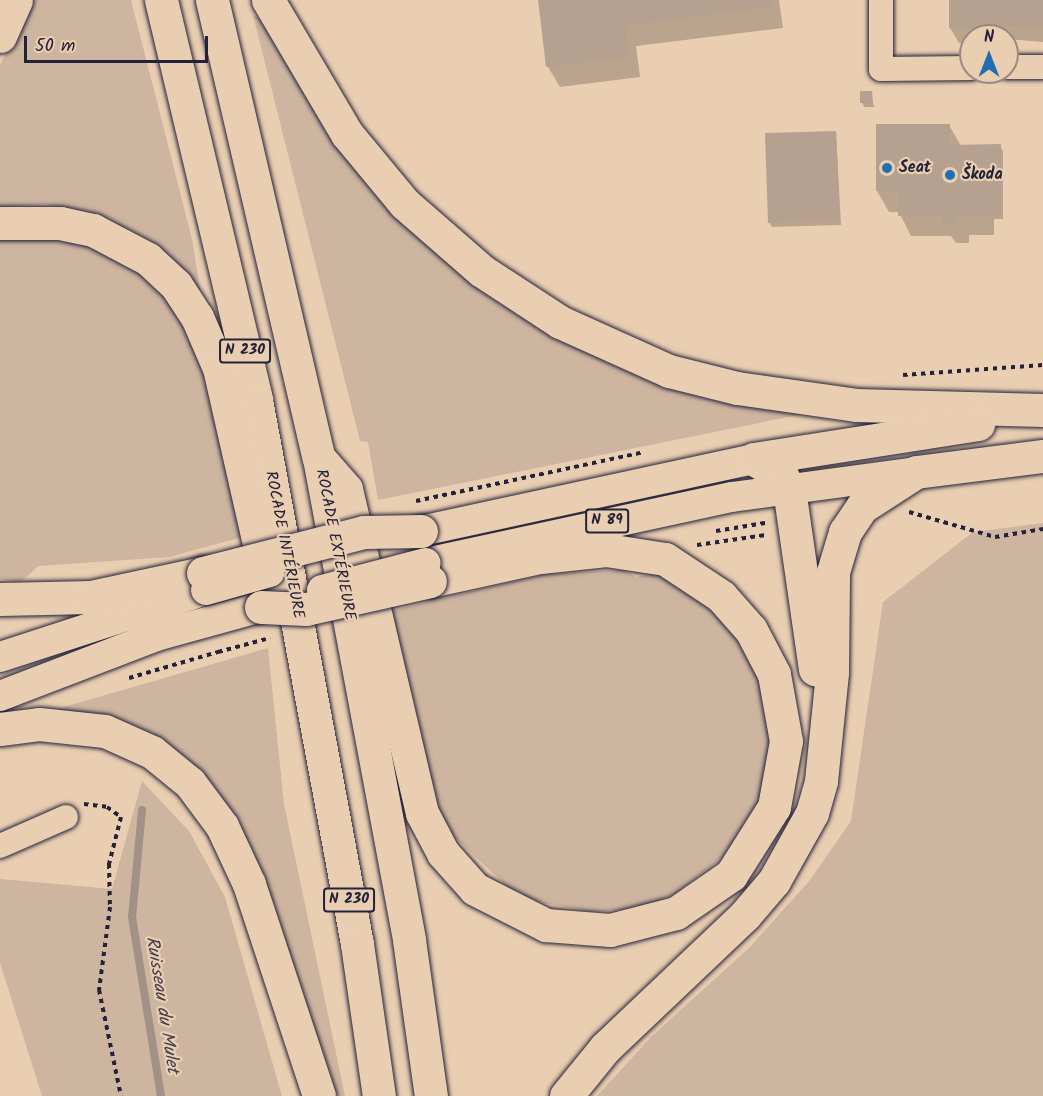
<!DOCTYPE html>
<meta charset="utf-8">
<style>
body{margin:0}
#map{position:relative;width:1043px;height:1096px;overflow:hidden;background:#eaceb1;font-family:Kalam,sans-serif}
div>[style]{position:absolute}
.green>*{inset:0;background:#cdb5a0}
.shadow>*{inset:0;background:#0003}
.stream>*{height:8px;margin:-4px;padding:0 4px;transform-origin:4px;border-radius:4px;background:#a39087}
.building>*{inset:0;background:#b6a191}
.path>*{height:4px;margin-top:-2px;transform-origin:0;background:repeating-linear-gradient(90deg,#22223b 0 4.5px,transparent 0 9px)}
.roads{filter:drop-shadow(0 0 2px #22223b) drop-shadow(0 0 2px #22223b)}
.minor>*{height:24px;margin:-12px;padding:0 12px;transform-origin:12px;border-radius:12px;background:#eaceb1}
.major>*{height:30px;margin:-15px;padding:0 15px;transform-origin:15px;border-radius:15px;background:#eaceb1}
.highway>*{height:33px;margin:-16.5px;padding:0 16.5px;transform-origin:16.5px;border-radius:16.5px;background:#eaceb1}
.path-bridge>*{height:4px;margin-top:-2px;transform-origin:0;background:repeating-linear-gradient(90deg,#22223b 0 4.5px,transparent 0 9px)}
.bridges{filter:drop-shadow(0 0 2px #22223b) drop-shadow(0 0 2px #22223b)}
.major-bridge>*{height:30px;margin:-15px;padding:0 15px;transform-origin:15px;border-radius:15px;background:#eaceb1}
.highway-bridge>*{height:33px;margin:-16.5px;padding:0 16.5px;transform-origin:16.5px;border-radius:16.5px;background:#eaceb1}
.dots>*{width:16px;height:16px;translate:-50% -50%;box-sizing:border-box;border:3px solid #eaceb1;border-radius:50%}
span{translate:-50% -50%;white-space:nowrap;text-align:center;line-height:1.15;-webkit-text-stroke:4.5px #eaceb1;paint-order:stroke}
.shield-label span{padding:2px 4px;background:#eaceb1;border:2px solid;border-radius:4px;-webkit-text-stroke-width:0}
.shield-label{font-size:15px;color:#22223b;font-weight:700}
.poi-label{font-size:16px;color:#22223b;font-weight:700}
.left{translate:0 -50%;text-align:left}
.street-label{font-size:16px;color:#22223b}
.water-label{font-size:18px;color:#423e4e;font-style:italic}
.north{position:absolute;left:959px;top:24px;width:60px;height:60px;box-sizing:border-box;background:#eaceb1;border:2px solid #9a8982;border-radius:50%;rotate:0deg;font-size:16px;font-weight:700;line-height:24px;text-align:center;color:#22223b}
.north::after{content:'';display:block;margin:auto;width:21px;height:27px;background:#1f6fb2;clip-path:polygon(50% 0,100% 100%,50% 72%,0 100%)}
.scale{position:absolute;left:24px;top:36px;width:184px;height:27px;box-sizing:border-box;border:3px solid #22223b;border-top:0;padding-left:8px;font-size:18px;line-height:21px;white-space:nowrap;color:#22223b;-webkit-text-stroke:4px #eaceb1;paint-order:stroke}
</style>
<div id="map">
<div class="green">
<div style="clip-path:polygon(31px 0,131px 0,192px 239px,201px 295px,180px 266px,105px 217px,45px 204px,0 207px,0 65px)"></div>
<div style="clip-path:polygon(253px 15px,261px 19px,326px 123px,457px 263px,808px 413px,378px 500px,368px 442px,360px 441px)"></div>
<div style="clip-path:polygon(0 235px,70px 238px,115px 253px,167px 292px,199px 344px,246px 536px,169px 557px,38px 566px,21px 582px,0 579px)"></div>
<div style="clip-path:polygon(1043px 523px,1043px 1096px,597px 1096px,651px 1037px,750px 947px,810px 880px,851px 821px,883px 602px,973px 532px)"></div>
<div style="clip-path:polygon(623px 570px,636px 577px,668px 571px,735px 633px,763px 688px,772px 742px,760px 798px,727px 854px,676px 893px,643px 908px,591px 912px,534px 901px,511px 890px,450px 833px,430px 786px,391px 611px,546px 574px)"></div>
<div style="clip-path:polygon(268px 648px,284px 804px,345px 1096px,327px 1096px,208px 791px,57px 709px)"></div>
<div style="clip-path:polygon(142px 781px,189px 831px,225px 897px,282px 1096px,42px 1096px,0 963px,0 879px,112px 889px)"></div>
</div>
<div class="shadow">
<div style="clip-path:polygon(539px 0,779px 0,783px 28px,636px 46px,640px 77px,560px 87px,548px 67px)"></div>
<div style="clip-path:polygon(950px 0,1043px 0,1043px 42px,971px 36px,971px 43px,959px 43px,950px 28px)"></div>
<div style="clip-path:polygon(871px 92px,874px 107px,864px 107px,862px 102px)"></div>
<div style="clip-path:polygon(949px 125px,961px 146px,1000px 146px,1003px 151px,1003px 219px,994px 219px,994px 235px,969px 235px,969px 243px,956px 243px,951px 236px,911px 236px,899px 212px,889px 212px,877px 191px)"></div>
<div style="clip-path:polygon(836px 132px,841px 225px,772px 227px,769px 222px)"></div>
</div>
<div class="stream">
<div style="left:142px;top:810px;width:107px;rotate:95.3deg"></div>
<div style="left:132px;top:917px;width:181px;rotate:80.8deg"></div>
</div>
<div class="building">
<div style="clip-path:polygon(538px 0,771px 0,772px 7px,625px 26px,629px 57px,546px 67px)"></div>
<div style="clip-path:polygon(949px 0,1043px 0,1043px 26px,949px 28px)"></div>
<div style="clip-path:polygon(860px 91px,872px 91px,873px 103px,860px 103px)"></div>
<div style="clip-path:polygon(876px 124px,950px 124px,950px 145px,1001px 144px,1001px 215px,957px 215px,957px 223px,942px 223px,942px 215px,898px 216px,898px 191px,876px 191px)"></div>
<div style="clip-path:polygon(836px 131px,840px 220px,768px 223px,765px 133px)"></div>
</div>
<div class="path">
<div style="left:903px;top:375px;width:140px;rotate:-4.1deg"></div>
<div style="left:416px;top:501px;width:233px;rotate:-12.1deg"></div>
<div style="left:909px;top:512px;width:90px;rotate:16.2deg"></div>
<div style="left:995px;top:537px;width:49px;rotate:-9.5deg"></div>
<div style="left:716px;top:531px;width:50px;rotate:-9.3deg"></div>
<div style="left:697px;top:545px;width:70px;rotate:-8.2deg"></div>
<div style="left:129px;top:678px;width:93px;rotate:-16.3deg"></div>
<div style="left:84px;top:804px;width:23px;rotate:7deg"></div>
<div style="left:107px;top:807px;width:17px;rotate:36deg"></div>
<div style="left:121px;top:817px;width:49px;rotate:104.3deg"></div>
<div style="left:109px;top:864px;width:43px;rotate:88.7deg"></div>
<div style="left:110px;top:907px;width:84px;rotate:97.5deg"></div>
<div style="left:99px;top:990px;width:108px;rotate:78.3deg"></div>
</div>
<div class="roads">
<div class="minor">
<div style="left:881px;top:0;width:69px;rotate:90deg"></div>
<div style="left:881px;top:69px;width:90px;rotate:-0.6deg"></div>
<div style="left:1007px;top:67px;width:36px"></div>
<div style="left:0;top:846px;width:72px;rotate:-23.7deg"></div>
</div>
<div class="major">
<div style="left:421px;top:531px;width:341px;rotate:-12.2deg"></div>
<div style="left:426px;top:563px;width:313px;rotate:-12.2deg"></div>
<div style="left:732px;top:497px;width:186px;rotate:-7.7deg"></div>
<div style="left:0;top:657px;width:217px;rotate:-18deg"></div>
<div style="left:0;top:696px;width:167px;rotate:-21deg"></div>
<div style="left:156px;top:636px;width:109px;rotate:-15.4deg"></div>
</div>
<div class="highway">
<div style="left:161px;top:0;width:411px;rotate:76.6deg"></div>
<div style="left:256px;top:400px;width:553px;rotate:79.48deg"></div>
<div style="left:357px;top:944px;width:154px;rotate:81.8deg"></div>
<div style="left:212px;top:0;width:470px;rotate:76.9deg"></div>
<div style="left:319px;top:458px;width:490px;rotate:79.4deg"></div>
<div style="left:409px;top:940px;width:158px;rotate:82deg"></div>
<div style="left:268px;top:0;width:156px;rotate:59.5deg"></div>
<div style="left:347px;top:134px;width:89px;rotate:50.4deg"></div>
<div style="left:404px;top:203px;width:103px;rotate:41.1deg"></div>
<div style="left:482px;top:271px;width:93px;rotate:33.2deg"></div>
<div style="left:560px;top:322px;width:120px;rotate:24.2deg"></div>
<div style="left:669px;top:371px;width:70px;rotate:14deg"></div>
<div style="left:737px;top:388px;width:120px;rotate:8.1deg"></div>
<div style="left:856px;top:405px;width:187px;rotate:1.5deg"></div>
<div style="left:0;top:36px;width:39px;rotate:-66deg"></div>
<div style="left:0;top:223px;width:60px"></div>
<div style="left:60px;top:223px;width:34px;rotate:12deg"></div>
<div style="left:93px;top:230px;width:62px;rotate:27.8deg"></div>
<div style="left:148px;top:259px;width:38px;rotate:43deg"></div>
<div style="left:176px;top:285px;width:38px;rotate:57deg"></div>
<div style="left:197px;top:317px;width:56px;rotate:66.7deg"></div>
<div style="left:219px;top:368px;width:221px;rotate:77.2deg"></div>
<div style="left:319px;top:458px;width:41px;rotate:48.9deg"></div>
<div style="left:346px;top:489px;width:333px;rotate:76.8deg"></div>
<div style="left:422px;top:813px;width:45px;rotate:62.3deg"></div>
<div style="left:443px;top:853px;width:48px;rotate:48.4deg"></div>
<div style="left:475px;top:889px;width:80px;rotate:26.9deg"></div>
<div style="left:546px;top:925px;width:64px;rotate:4.5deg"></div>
<div style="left:610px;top:930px;width:68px;rotate:-14.4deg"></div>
<div style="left:676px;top:913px;width:67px;rotate:-34.6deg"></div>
<div style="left:731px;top:875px;width:80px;rotate:-57.7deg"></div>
<div style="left:774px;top:807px;width:67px;rotate:-79.7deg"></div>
<div style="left:786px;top:741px;width:68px;rotate:-100.2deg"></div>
<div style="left:774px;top:674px;width:50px;rotate:-117.6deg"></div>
<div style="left:751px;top:630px;width:45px;rotate:-131.4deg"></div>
<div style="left:721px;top:596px;width:67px;rotate:-146.5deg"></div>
<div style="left:665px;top:559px;width:60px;rotate:-171.3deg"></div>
<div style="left:606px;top:550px;width:66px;rotate:173.9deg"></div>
<div style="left:540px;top:557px;width:113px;rotate:167.7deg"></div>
<div style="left:754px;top:459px;width:33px;rotate:31deg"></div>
<div style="left:782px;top:476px;width:15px;rotate:62deg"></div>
<div style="left:789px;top:489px;width:182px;rotate:81.8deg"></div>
<div style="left:754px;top:459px;width:227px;rotate:-8.9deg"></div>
<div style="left:0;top:599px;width:91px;rotate:-1.3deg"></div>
<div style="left:91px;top:597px;width:115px;rotate:-12.1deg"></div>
<div style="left:0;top:729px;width:39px;rotate:-7deg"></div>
<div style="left:39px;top:724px;width:66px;rotate:6.1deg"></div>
<div style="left:105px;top:731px;width:51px;rotate:24.1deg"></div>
<div style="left:152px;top:752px;width:49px;rotate:39.2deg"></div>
<div style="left:190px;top:783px;width:54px;rotate:53.3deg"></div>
<div style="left:222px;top:826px;width:64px;rotate:65deg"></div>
<div style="left:249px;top:884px;width:223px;rotate:71.7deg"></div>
<div style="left:566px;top:1096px;width:62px;rotate:-50.9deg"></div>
<div style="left:605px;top:1048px;width:193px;rotate:-43.5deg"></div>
<div style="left:745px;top:915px;width:45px;rotate:-49.5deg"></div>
<div style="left:774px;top:881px;width:78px;rotate:-60.8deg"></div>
<div style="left:812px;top:813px;width:33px;rotate:-74deg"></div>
<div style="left:821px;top:781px;width:110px;rotate:-84.2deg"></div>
<div style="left:832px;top:672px;width:100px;rotate:-89.4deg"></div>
<div style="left:833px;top:572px;width:42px;rotate:-73.3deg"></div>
<div style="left:845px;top:532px;width:30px;rotate:-56deg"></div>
<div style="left:862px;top:507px;width:64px;rotate:-32.9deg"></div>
<div style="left:916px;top:472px;width:128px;rotate:-7.2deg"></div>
</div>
</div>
<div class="path-bridge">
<div style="left:218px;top:652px;width:54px;rotate:-15.1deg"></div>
</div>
<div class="bridges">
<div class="major-bridge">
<div style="left:206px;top:590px;width:66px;rotate:-15.7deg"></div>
<div style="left:322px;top:590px;width:107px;rotate:-14.6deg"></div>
</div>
<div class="highway-bridge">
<div style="left:203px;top:573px;width:166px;rotate:-14.3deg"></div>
<div style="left:364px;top:532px;width:57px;rotate:-1deg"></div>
<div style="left:261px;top:607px;width:45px;rotate:2.5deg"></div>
<div style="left:306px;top:609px;width:127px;rotate:-12.7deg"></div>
</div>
</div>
<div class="dots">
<div style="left:887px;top:168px;background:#1f6fb2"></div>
<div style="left:950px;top:175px;background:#1f6fb2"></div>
</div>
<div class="shield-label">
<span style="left:245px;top:351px">N 230</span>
<span style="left:607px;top:521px">N 89</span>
<span style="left:349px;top:900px">N 230</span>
</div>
<div class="poi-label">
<span class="left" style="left:899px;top:168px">Seat</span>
<span class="left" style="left:962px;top:175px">Škoda</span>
</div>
<div class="street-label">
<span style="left:284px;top:545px;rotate:79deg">ROCADE INTÉRIEURE</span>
<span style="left:335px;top:545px;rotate:79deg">ROCADE EXTÉRIEURE</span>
</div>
<div class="water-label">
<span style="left:161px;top:1005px;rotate:81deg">Ruisseau du Mulet</span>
</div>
<div class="north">N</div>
<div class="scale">50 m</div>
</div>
